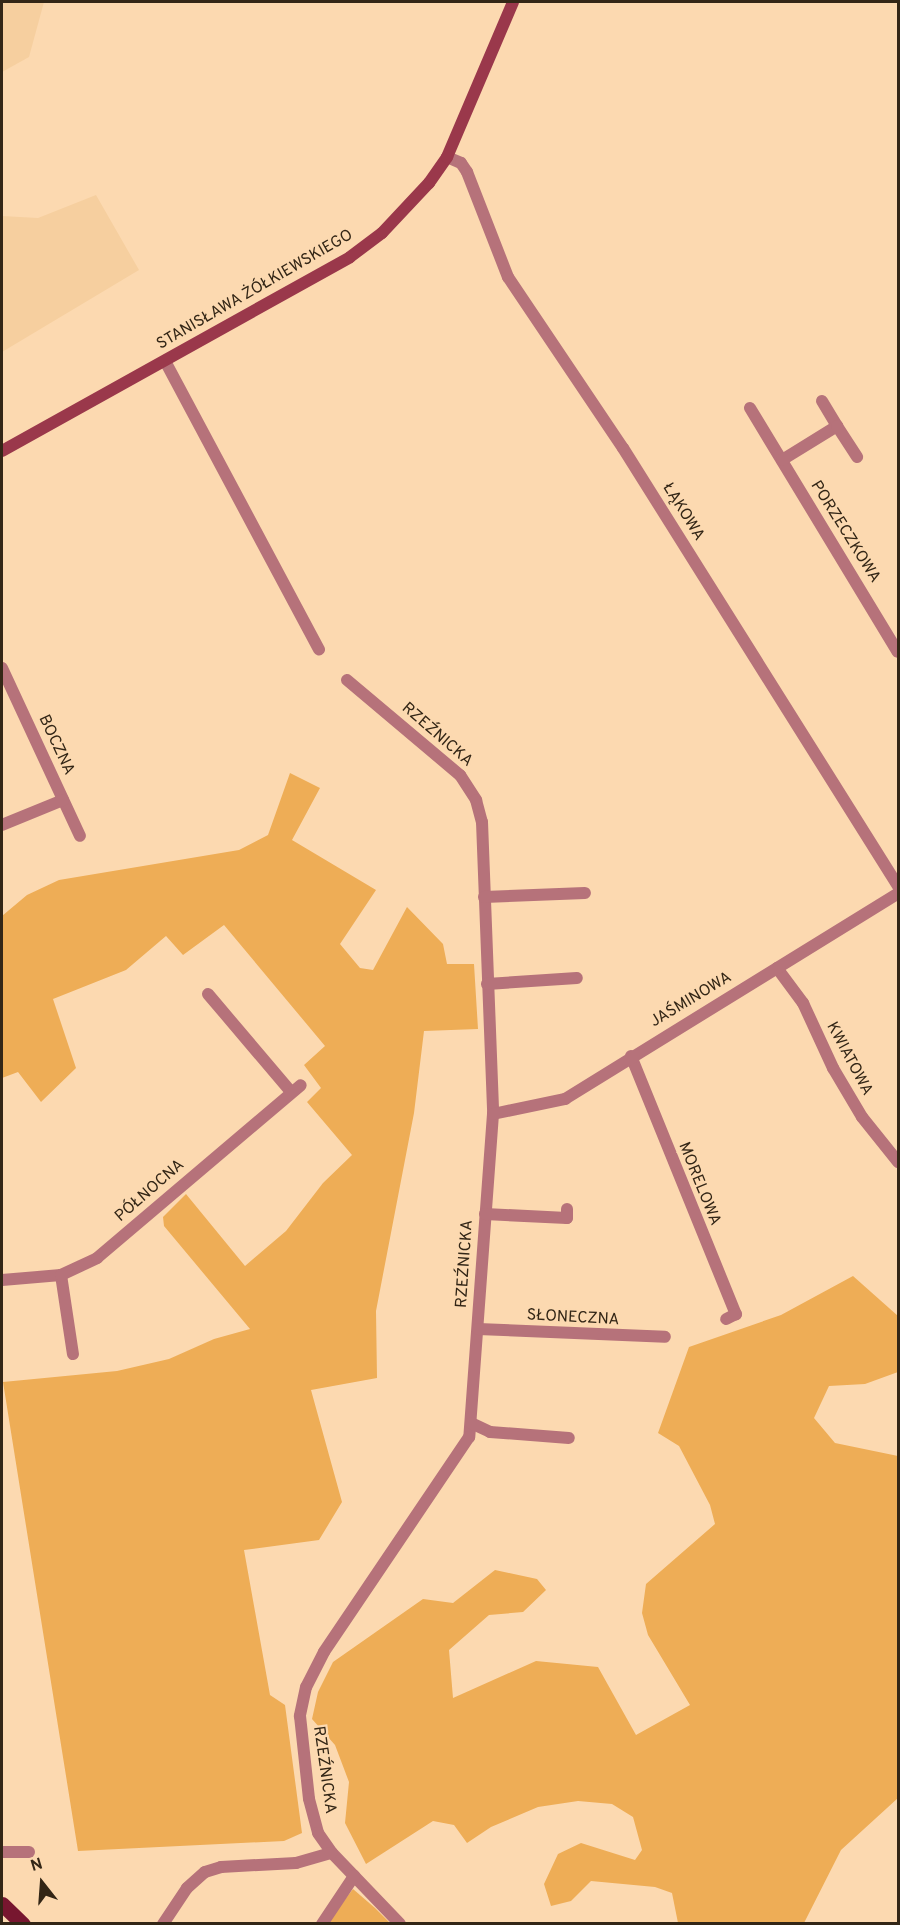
<!DOCTYPE html>
<meta charset="utf-8">
<style>
body{margin:0}
#map{position:relative;width:900px;height:1925px;overflow:hidden;background:#fcd9b0;font-family:Overpass,sans-serif}
div>[style]{position:absolute}
.built>*{inset:0;background:#f6cf9f}
.green>*{inset:0;background:#eead56}
.street>*{height:12px;margin:-6px;padding:0 6px;transform-origin:6px;border-radius:6px;background:#b6727a}
.secondary>*{height:12px;margin:-6px;padding:0 6px;transform-origin:6px;border-radius:6px;background:#9a384b}
.primary>*{height:15px;margin:-7.5px;padding:0 7.5px;transform-origin:7.5px;border-radius:7.5px;background:#77162f}
span{translate:-50% -50%;white-space:nowrap;text-align:center;line-height:1.15;-webkit-text-stroke:4.5px #fcd9b0;paint-order:stroke}
.street-label{font-size:16px;color:#332616}
.frame{position:absolute;inset:0;border:3px solid #332616;pointer-events:none}
.north{position:absolute;left:12px;top:1853px;width:60px;height:60px;-webkit-text-stroke:4px #fcd9b0;paint-order:stroke;rotate:343deg;font-size:16px;font-weight:700;line-height:24px;text-align:center;color:#332616}
.north::after{content:'';display:block;margin:auto;width:21px;height:27px;background:#332616;clip-path:polygon(50% 0,100% 100%,50% 72%,0 100%)}
</style>
<div id="map">
<div class="built">
<div style="clip-path:polygon(2px 2px,44px 2px,29px 57px,2px 72px)"></div>
<div style="clip-path:polygon(96px 195px,139px 270px,2px 352px,2px 216px,38px 218px)"></div>
</div>
<div class="green">
<div style="clip-path:polygon(290px 773px,320px 788px,292px 840px,376px 890px,340px 944px,360px 968px,373px 970px,407px 907px,443px 944px,447px 964px,474px 964px,478px 1029px,424px 1031px,414px 1113px,376px 1311px,377px 1378px,311px 1390px,342px 1502px,319px 1540px,244px 1550px,270px 1695px,285px 1705px,302px 1833px,284px 1841px,78px 1851px,3px 1382px,117px 1371px,169px 1359px,214px 1339px,250px 1329px,164px 1226px,163px 1217px,186px 1194px,245px 1266px,286px 1231px,323px 1183px,352px 1155px,307px 1102px,321px 1088px,304px 1065px,325px 1046px,224px 925px,183px 955px,166px 936px,126px 970px,53px 999px,76px 1068px,41px 1102px,18px 1072px,2px 1078px,2px 916px,27px 895px,59px 880px,239px 850px,268px 835px)"></div>
<div style="clip-path:polygon(853px 1276px,898px 1316px,898px 1372px,865px 1384px,829px 1386px,814px 1418px,835px 1443px,898px 1456px,898px 1798px,841px 1850px,804px 1923px,678px 1923px,672px 1893px,655px 1887px,591px 1881px,571px 1901px,551px 1906px,544px 1884px,558px 1854px,581px 1843px,635px 1860px,642px 1850px,633px 1817px,612px 1804px,578px 1801px,538px 1807px,491px 1827px,467px 1843px,454px 1825px,433px 1821px,366px 1864px,345px 1823px,349px 1782px,335px 1745px,312px 1719px,318px 1692px,333px 1662px,423px 1599px,453px 1603px,495px 1570px,537px 1579px,546px 1590px,523px 1612px,489px 1615px,449px 1650px,453px 1698px,536px 1661px,598px 1667px,636px 1735px,690px 1705px,648px 1635px,642px 1613px,646px 1584px,715px 1524px,710px 1505px,679px 1446px,658px 1433px,689px 1347px,781px 1315px)"></div>
<div style="clip-path:polygon(353px 1889px,375px 1908px,390px 1923px,326px 1924px)"></div>
</div>
<div class="street">
<div style="left:447px;top:157px;width:15px;rotate:23deg"></div>
<div style="left:461px;top:163px;width:11px;rotate:56deg"></div>
<div style="left:467px;top:172px;width:113px;rotate:68.7deg"></div>
<div style="left:508px;top:277px;width:206px;rotate:56.1deg"></div>
<div style="left:623px;top:448px;width:517px;rotate:57.88deg"></div>
<div style="left:165px;top:361px;width:327px;rotate:61.9deg"></div>
<div style="left:822px;top:401px;width:29px;rotate:59deg"></div>
<div style="left:750px;top:408px;width:285px;rotate:58.8deg"></div>
<div style="left:782px;top:460px;width:65px;rotate:-31.7deg"></div>
<div style="left:837px;top:426px;width:37px;rotate:57deg"></div>
<div style="left:2px;top:668px;width:185px;rotate:65.1deg"></div>
<div style="left:347px;top:680px;width:148px;rotate:40.1deg"></div>
<div style="left:460px;top:775px;width:30px;rotate:57deg"></div>
<div style="left:476px;top:800px;width:23px;rotate:75deg"></div>
<div style="left:482px;top:822px;width:292px;rotate:87.8deg"></div>
<div style="left:493px;top:1114px;width:324px;rotate:94.2deg"></div>
<div style="left:469px;top:1437px;width:259px;rotate:124deg"></div>
<div style="left:324px;top:1652px;width:39px;rotate:117deg"></div>
<div style="left:306px;top:1687px;width:30px;rotate:102deg"></div>
<div style="left:300px;top:1716px;width:83px;rotate:83.8deg"></div>
<div style="left:309px;top:1799px;width:35px;rotate:75deg"></div>
<div style="left:318px;top:1833px;width:24px;rotate:55deg"></div>
<div style="left:332px;top:1853px;width:98px;rotate:46.2deg"></div>
<div style="left:2px;top:825px;width:66px;rotate:-22.3deg"></div>
<div style="left:484px;top:897px;width:101px;rotate:-2.3deg"></div>
<div style="left:777px;top:968px;width:44px;rotate:53.4deg"></div>
<div style="left:803px;top:1003px;width:72px;rotate:65.2deg"></div>
<div style="left:833px;top:1068px;width:57px;rotate:59.4deg"></div>
<div style="left:862px;top:1117px;width:58px;rotate:51.3deg"></div>
<div style="left:487px;top:984px;width:90px;rotate:-3.8deg"></div>
<div style="left:208px;top:994px;width:128px;rotate:49.7deg"></div>
<div style="left:631px;top:1056px;width:279px;rotate:67.9deg"></div>
<div style="left:736px;top:1314px;width:11px;rotate:153deg"></div>
<div style="left:493px;top:1114px;width:74px;rotate:-11.8deg"></div>
<div style="left:565px;top:1099px;width:392px;rotate:-31.7deg"></div>
<div style="left:485px;top:1214px;width:82px;rotate:2.8deg"></div>
<div style="left:567px;top:1218px;width:9px;rotate:-90deg"></div>
<div style="left:61px;top:1275px;width:80px;rotate:81.4deg"></div>
<div style="left:2px;top:1280px;width:59px;rotate:-4.8deg"></div>
<div style="left:61px;top:1275px;width:40px;rotate:-25deg"></div>
<div style="left:97px;top:1258px;width:267px;rotate:-40.3deg"></div>
<div style="left:478px;top:1329px;width:187px;rotate:2.4deg"></div>
<div style="left:471px;top:1423px;width:21px;rotate:25deg"></div>
<div style="left:490px;top:1432px;width:79px;rotate:4.3deg"></div>
<div style="left:2px;top:1852px;width:27px"></div>
<div style="left:163px;top:1924px;width:43px;rotate:-56.3deg"></div>
<div style="left:187px;top:1888px;width:24px;rotate:-42deg"></div>
<div style="left:205px;top:1872px;width:17px;rotate:-17deg"></div>
<div style="left:221px;top:1867px;width:75px;rotate:-3.1deg"></div>
<div style="left:296px;top:1863px;width:37px;rotate:-16deg"></div>
<div style="left:322px;top:1924px;width:58px;rotate:-56.3deg"></div>
</div>
<div class="secondary">
<div style="left:2px;top:451px;width:398px;rotate:-29.1deg"></div>
<div style="left:350px;top:257px;width:40px;rotate:-37deg"></div>
<div style="left:382px;top:233px;width:69px;rotate:-46.8deg"></div>
<div style="left:429px;top:183px;width:32px;rotate:-55deg"></div>
<div style="left:447px;top:157px;width:168px;rotate:-66.9deg"></div>
</div>
<div class="primary">
<div style="left:2px;top:1904px;width:29px;rotate:44deg"></div>
</div>
<div class="street-label">
<span style="left:255px;top:290px;rotate:-30deg">STANISŁAWA ŻÓŁKIEWSKIEGO</span>
<span style="left:683px;top:512px;rotate:58deg">ŁĄKOWA</span>
<span style="left:845px;top:532px;rotate:58deg">PORZECZKOWA</span>
<span style="left:437px;top:735px;rotate:41deg">RZEŹNICKA</span>
<span style="left:56px;top:745px;rotate:65deg">BOCZNA</span>
<span style="left:691px;top:1000px;rotate:-31deg">JAŚMINOWA</span>
<span style="left:849px;top:1059px;rotate:62deg">KWIATOWA</span>
<span style="left:699px;top:1184px;rotate:68deg">MORELOWA</span>
<span style="left:150px;top:1191px;rotate:-41deg">PÓŁNOCNA</span>
<span style="left:465px;top:1264px;rotate:-86deg">RZEŹNICKA</span>
<span style="left:573px;top:1318px;rotate:3deg">SŁONECZNA</span>
<span style="left:324px;top:1770px;rotate:82deg">RZEŹNICKA</span>
</div>
<div class="frame"></div>
<div class="north">N</div>
</div>
